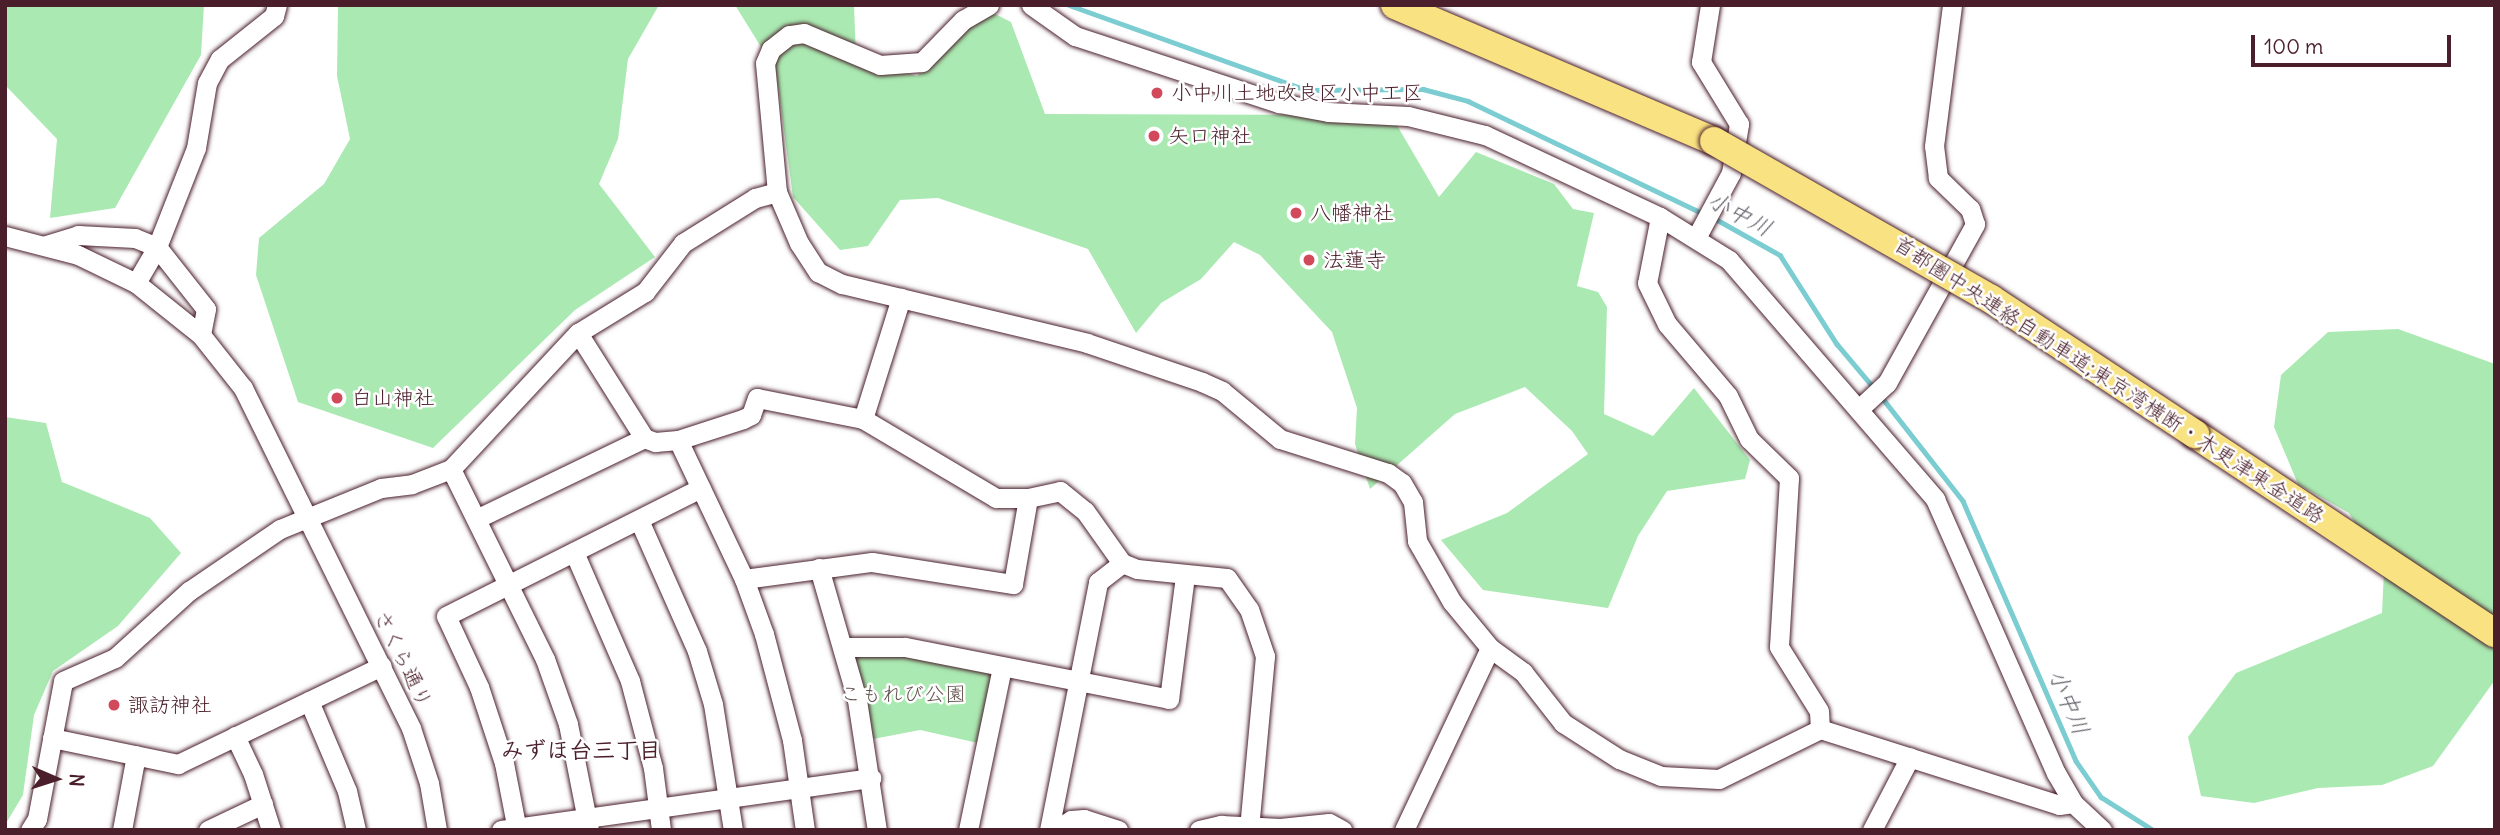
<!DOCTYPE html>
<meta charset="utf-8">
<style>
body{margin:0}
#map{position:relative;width:2500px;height:835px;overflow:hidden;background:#fff;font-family:Delius,"Klee One",sans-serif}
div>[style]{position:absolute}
.green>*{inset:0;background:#aaeab2}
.stream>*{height:4.5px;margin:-2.25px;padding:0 2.25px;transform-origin:2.25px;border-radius:2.25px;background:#7bcdd1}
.roads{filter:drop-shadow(0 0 2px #4a1f2b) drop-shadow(0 0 2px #4a1f2b)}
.minor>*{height:19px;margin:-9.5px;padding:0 9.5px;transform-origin:9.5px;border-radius:9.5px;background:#fff}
.highway>*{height:28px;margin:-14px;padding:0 14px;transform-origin:14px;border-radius:14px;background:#f8e281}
.bridges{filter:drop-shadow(0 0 2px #4a1f2b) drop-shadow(0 0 2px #4a1f2b)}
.highway-bridge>*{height:28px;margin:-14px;padding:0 14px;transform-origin:14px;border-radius:14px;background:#f8e281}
.dots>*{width:19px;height:19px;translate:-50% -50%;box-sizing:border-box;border:4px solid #fff;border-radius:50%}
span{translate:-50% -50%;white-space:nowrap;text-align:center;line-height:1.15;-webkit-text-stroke:5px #fff;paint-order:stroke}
.poi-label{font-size:21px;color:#4a1f2b}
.left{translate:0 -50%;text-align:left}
.street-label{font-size:21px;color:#4a1f2b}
.park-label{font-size:21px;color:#62524d}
.water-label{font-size:23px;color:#5b5c65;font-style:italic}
.neighbourhood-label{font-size:23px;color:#4a1f2b;font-weight:700}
.frame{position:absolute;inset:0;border:7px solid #4a1f2b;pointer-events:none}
.north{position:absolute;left:21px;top:744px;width:70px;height:70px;-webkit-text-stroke:5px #fff;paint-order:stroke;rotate:93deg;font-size:19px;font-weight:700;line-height:28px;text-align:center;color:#4a1f2b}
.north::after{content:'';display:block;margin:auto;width:24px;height:32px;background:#4a1f2b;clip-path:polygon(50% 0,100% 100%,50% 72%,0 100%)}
.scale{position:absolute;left:2251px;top:35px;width:200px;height:32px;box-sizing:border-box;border:4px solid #4a1f2b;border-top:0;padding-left:9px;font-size:21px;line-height:24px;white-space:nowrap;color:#4a1f2b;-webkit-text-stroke:5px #fff;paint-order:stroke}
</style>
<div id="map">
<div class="green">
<div style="clip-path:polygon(5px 5px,204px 5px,201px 55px,115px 208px,50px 218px,57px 139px,5px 85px)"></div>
<div style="clip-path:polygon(338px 5px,659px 5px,628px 59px,618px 139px,599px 184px,655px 257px,575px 310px,433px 448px,298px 402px,256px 275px,259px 238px,324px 184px,350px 139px,337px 76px)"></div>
<div style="clip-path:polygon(735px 5px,854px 5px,856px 58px,917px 76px,983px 8px,1011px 22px,1045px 114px,1391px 115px,1439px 197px,1476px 152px,1554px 184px,1573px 209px,1594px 213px,1577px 286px,1598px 292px,1607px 307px,1604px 414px,1653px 436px,1694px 388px,1750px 460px,1745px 479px,1667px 491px,1638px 536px,1608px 608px,1483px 590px,1441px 540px,1507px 513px,1588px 454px,1572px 431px,1525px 387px,1455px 414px,1370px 489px,1355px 444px,1357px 408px,1332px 332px,1260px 255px,1234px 242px,1201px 279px,1161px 303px,1136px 333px,1088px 249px,938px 198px,900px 200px,868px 246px,840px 250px,793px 197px,776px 71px)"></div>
<div style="clip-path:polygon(2398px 329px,2495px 364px,2495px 680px,2433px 766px,2382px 785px,2318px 788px,2254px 803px,2201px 796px,2188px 737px,2236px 673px,2382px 613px,2384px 570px,2349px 513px,2298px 484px,2274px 427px,2281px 375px,2328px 332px)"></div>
<div style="clip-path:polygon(5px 417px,46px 423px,62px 482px,150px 518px,181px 553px,118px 626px,53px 671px,34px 715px,23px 795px,5px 825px)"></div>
<div style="clip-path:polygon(889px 651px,992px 672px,978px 743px,920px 730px,873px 739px,855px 654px)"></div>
</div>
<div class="stream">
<div style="left:1069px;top:5px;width:252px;rotate:19.7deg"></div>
<div style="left:1306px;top:90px;width:117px;rotate:-0.5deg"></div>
<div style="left:1423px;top:89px;width:47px;rotate:14.9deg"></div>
<div style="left:1468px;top:101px;width:259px;rotate:25.6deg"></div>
<div style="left:1714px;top:218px;width:76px;rotate:29.3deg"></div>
<div style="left:1780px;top:255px;width:106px;rotate:57.4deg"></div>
<div style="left:1837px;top:344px;width:57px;rotate:49.9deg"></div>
<div style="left:1880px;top:395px;width:135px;rotate:51.9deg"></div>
<div style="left:1963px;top:501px;width:283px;rotate:66.5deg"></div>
<div style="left:2076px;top:761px;width:44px;rotate:55.2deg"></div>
<div style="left:2101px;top:797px;width:62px;rotate:32.4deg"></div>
</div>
<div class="roads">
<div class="minor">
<div style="left:989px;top:5px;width:30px;rotate:150deg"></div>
<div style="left:963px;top:20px;width:59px;rotate:134.3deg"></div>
<div style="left:922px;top:62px;width:42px;rotate:175.9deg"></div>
<div style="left:880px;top:65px;width:82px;rotate:-157.2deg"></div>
<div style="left:804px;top:33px;width:15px;rotate:172deg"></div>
<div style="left:789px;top:35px;width:23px;rotate:142deg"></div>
<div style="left:771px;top:49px;width:15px;rotate:113deg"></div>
<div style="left:765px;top:63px;width:130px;rotate:84.7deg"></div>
<div style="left:777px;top:192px;width:56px;rotate:66.7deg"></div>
<div style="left:799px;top:243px;width:35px;rotate:57deg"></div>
<div style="left:818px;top:272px;width:27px;rotate:27deg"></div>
<div style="left:842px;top:284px;width:252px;rotate:13.5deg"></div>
<div style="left:1087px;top:343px;width:121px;rotate:18.7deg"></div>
<div style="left:1202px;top:382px;width:22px;rotate:24deg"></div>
<div style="left:1222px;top:391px;width:75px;rotate:39.6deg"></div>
<div style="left:1280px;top:439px;width:113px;rotate:17.5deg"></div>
<div style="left:1388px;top:473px;width:17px;rotate:36deg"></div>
<div style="left:1402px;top:483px;width:22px;rotate:60deg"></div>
<div style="left:1413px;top:502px;width:39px;rotate:84deg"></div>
<div style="left:1417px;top:541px;width:70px;rotate:60.2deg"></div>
<div style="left:1452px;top:602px;width:60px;rotate:50.4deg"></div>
<div style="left:1490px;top:648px;width:41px;rotate:36deg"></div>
<div style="left:1523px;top:672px;width:65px;rotate:51.9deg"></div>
<div style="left:1563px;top:723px;width:67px;rotate:32.7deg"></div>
<div style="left:1619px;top:759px;width:45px;rotate:22deg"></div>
<div style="left:1661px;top:776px;width:58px;rotate:3deg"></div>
<div style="left:1719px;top:779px;width:113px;rotate:-26.3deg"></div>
<div style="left:1820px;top:729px;width:251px;rotate:17.6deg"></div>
<div style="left:2059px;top:805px;width:14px;rotate:-8deg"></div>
<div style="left:1031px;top:5px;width:54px;rotate:35.2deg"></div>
<div style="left:1075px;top:36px;width:215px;rotate:18.2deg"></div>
<div style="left:1279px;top:103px;width:50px;rotate:10.4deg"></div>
<div style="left:1328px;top:112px;width:80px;rotate:2.9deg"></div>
<div style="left:1408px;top:116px;width:79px;rotate:13.9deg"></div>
<div style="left:1485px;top:135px;width:193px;rotate:25.1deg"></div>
<div style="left:1660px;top:217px;width:81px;rotate:31.9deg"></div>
<div style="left:1729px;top:260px;width:316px;rotate:49.2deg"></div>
<div style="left:1935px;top:499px;width:300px;rotate:66.2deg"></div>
<div style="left:2056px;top:773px;width:34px;rotate:60deg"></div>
<div style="left:2073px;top:803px;width:40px;rotate:43deg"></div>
<div style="left:1660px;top:217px;width:67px;rotate:101.1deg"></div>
<div style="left:1647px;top:283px;width:46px;rotate:64deg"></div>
<div style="left:1667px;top:324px;width:94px;rotate:49.7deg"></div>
<div style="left:1728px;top:396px;width:48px;rotate:64deg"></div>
<div style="left:1749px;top:439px;width:56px;rotate:44.3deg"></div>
<div style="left:1789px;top:478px;width:169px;rotate:93.4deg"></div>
<div style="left:1779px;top:647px;width:75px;rotate:58deg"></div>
<div style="left:1819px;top:711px;width:18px;rotate:87deg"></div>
<div style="left:5px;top:236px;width:75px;rotate:14.6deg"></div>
<div style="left:78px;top:255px;width:64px;rotate:25.8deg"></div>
<div style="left:136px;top:283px;width:83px;rotate:38.7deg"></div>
<div style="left:201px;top:335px;width:68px;rotate:51.6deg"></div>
<div style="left:243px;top:388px;width:379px;rotate:63.7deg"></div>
<div style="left:411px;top:728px;width:58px;rotate:71.9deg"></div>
<div style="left:429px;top:783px;width:48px;rotate:80.3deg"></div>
<div style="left:1696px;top:238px;width:74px;rotate:-61.7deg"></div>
<div style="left:1731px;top:173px;width:50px;rotate:-80.7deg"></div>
<div style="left:1739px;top:124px;width:73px;rotate:-121.5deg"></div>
<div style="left:1701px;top:62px;width:58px;rotate:-81deg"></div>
<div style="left:46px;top:245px;width:34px;rotate:-17deg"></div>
<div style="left:78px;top:235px;width:57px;rotate:3deg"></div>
<div style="left:135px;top:238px;width:24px;rotate:22deg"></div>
<div style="left:157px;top:247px;width:79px;rotate:51.7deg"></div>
<div style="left:206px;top:309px;width:26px;rotate:101deg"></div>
<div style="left:136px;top:283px;width:42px;rotate:-59.7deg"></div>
<div style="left:157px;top:247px;width:106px;rotate:-68.5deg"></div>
<div style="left:196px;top:148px;width:66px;rotate:-80.4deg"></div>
<div style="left:207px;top:83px;width:27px;rotate:-62deg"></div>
<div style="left:220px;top:59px;width:69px;rotate:-38.5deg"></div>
<div style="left:274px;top:16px;width:11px;rotate:-75deg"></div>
<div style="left:578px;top:333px;width:124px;rotate:57.8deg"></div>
<div style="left:644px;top:438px;width:12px;rotate:20deg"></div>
<div style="left:655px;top:442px;width:23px;rotate:-5deg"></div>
<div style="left:678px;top:440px;width:68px;rotate:-17.9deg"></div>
<div style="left:743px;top:419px;width:9px;rotate:-27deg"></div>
<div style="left:751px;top:415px;width:18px;rotate:-71deg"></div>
<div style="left:757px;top:398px;width:108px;rotate:11.2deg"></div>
<div style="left:863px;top:419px;width:155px;rotate:30.7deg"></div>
<div style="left:996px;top:498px;width:32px"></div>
<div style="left:1028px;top:498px;width:33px;rotate:-12deg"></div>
<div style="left:1060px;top:491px;width:32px;rotate:39deg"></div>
<div style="left:1085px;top:511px;width:64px;rotate:54.6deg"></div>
<div style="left:1122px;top:563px;width:16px;rotate:22deg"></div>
<div style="left:1137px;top:569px;width:90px;rotate:5.7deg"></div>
<div style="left:1227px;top:578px;width:38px;rotate:55deg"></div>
<div style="left:1249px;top:609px;width:50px;rotate:71.2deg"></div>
<div style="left:1265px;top:656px;width:172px;rotate:95.3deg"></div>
<div style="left:1860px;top:408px;width:37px;rotate:-43deg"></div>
<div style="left:1887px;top:383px;width:182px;rotate:-61deg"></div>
<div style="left:1975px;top:224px;width:16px;rotate:-108deg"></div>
<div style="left:1970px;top:209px;width:45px;rotate:-135.9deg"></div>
<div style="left:1938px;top:178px;width:32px;rotate:-97deg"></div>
<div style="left:1934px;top:146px;width:142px;rotate:-82.7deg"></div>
<div style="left:863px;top:419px;width:127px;rotate:-72.6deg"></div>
<div style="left:678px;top:440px;width:154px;rotate:64.6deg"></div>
<div style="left:744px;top:579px;width:59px;rotate:70deg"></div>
<div style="left:764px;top:634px;width:110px;rotate:75.2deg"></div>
<div style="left:792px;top:740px;width:91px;rotate:81.8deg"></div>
<div style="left:451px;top:469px;width:212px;rotate:63.7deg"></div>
<div style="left:545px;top:659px;width:69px;rotate:70.5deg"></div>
<div style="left:568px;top:724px;width:108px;rotate:78.8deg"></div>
<div style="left:476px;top:519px;width:187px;rotate:-25.7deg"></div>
<div style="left:639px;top:520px;width:143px;rotate:66.1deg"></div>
<div style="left:697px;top:651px;width:55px;rotate:73.2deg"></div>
<div style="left:713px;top:704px;width:128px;rotate:81deg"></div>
<div style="left:574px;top:552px;width:141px;rotate:66.5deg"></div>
<div style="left:630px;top:681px;width:90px;rotate:75.2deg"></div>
<div style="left:653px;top:768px;width:63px;rotate:82.6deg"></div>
<div style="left:819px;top:568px;width:137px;rotate:73.9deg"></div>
<div style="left:857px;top:700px;width:132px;rotate:81.3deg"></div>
<div style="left:744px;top:579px;width:129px;rotate:-7.6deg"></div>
<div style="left:872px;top:562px;width:143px;rotate:8.9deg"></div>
<div style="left:1013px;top:584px;width:87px;rotate:-80.1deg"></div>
<div style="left:843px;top:647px;width:62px"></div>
<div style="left:905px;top:647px;width:269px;rotate:11.1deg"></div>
<div style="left:1169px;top:699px;width:125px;rotate:-82.6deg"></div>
<div style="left:309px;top:701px;width:98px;rotate:67.1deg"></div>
<div style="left:347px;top:791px;width:40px;rotate:77deg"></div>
<div style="left:235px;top:736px;width:42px;rotate:64.7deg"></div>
<div style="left:253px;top:774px;width:59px;rotate:72.2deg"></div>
<div style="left:52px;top:738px;width:129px;rotate:11.7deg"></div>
<div style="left:178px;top:764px;width:226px;rotate:-25.7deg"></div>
<div style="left:30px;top:830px;width:13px;rotate:-58deg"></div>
<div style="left:37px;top:819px;width:140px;rotate:-79.3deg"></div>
<div style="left:63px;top:681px;width:57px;rotate:-23.9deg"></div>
<div style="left:115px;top:658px;width:100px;rotate:-42.2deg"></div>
<div style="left:189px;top:591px;width:110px;rotate:-34.3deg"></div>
<div style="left:280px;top:529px;width:109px;rotate:-22.1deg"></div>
<div style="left:381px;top:488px;width:31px;rotate:-7deg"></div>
<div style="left:412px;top:484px;width:42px;rotate:-21deg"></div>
<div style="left:451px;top:469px;width:186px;rotate:-47deg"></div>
<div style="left:578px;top:333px;width:79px;rotate:-31.5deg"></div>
<div style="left:645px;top:292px;width:62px;rotate:-52.2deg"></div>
<div style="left:683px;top:243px;width:85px;rotate:-32deg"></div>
<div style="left:755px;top:198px;width:23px;rotate:-15deg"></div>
<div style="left:122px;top:830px;width:76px;rotate:-79.4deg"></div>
<div style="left:208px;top:830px;width:61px;rotate:-25.3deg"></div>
<div style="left:501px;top:830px;width:374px;rotate:-8deg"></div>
<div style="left:517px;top:830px;width:68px;rotate:-101deg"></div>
<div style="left:504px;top:763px;width:80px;rotate:-108.2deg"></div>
<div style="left:479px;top:687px;width:78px;rotate:-114.9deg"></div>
<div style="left:446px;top:616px;width:285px;rotate:-26.7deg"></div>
<div style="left:968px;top:830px;width:167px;rotate:-78.2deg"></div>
<div style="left:1049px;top:830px;width:253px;rotate:-78.8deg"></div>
<div style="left:1098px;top:582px;width:31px;rotate:-38deg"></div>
<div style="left:1055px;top:830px;width:19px;rotate:-32deg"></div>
<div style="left:1071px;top:820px;width:13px;rotate:-4deg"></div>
<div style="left:1084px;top:819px;width:36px;rotate:18deg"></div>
<div style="left:1199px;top:830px;width:23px;rotate:-13deg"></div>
<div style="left:1221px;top:825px;width:59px;rotate:2.9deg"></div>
<div style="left:1280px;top:828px;width:49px;rotate:-5.8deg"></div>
<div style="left:1329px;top:823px;width:15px;rotate:28deg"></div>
<div style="left:1404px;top:830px;width:201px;rotate:-64.7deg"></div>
<div style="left:1872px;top:830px;width:82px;rotate:-62.5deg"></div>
</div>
<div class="highway">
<div style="left:1395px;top:5px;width:347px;rotate:23.1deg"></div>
<div style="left:2195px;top:434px;width:360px;rotate:33.6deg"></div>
</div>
</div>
<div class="bridges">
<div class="highway-bridge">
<div style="left:1714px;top:141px;width:319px;rotate:29.7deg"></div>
<div style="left:1991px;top:299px;width:245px;rotate:33.5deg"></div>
</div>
</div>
<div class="dots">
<div style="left:1157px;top:93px;background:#d1495b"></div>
<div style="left:1154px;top:136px;background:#d1495b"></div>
<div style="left:1296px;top:213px;background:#d1495b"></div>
<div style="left:1309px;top:260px;background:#d1495b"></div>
<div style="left:337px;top:398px;background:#d1495b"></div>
<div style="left:114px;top:705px;background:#d1495b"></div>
</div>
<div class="poi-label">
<span class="left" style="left:1171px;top:93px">小中川土地改良区小中工区</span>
<span class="left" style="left:1168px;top:136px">矢口神社</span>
<span class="left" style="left:1310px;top:213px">八幡神社</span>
<span class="left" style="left:1323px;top:260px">法蓮寺</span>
<span class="left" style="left:351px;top:398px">白山神社</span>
<span class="left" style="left:128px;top:705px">諏訪神社</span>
</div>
<div class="street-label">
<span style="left:2109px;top:380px;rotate:33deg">首都圏中央連絡自動車道;東京湾横断・木更津東金道路</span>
<span style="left:403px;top:659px;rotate:64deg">さくら通り</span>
</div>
<div class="park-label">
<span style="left:903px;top:694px">こもれび公園</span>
</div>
<div class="water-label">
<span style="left:1740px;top:214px;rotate:28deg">小中川</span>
<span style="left:2069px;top:702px;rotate:67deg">小中川</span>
</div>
<div class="neighbourhood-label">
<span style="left:581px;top:750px">みずほ台三丁目</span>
</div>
<div class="frame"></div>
<div class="north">N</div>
<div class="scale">100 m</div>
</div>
